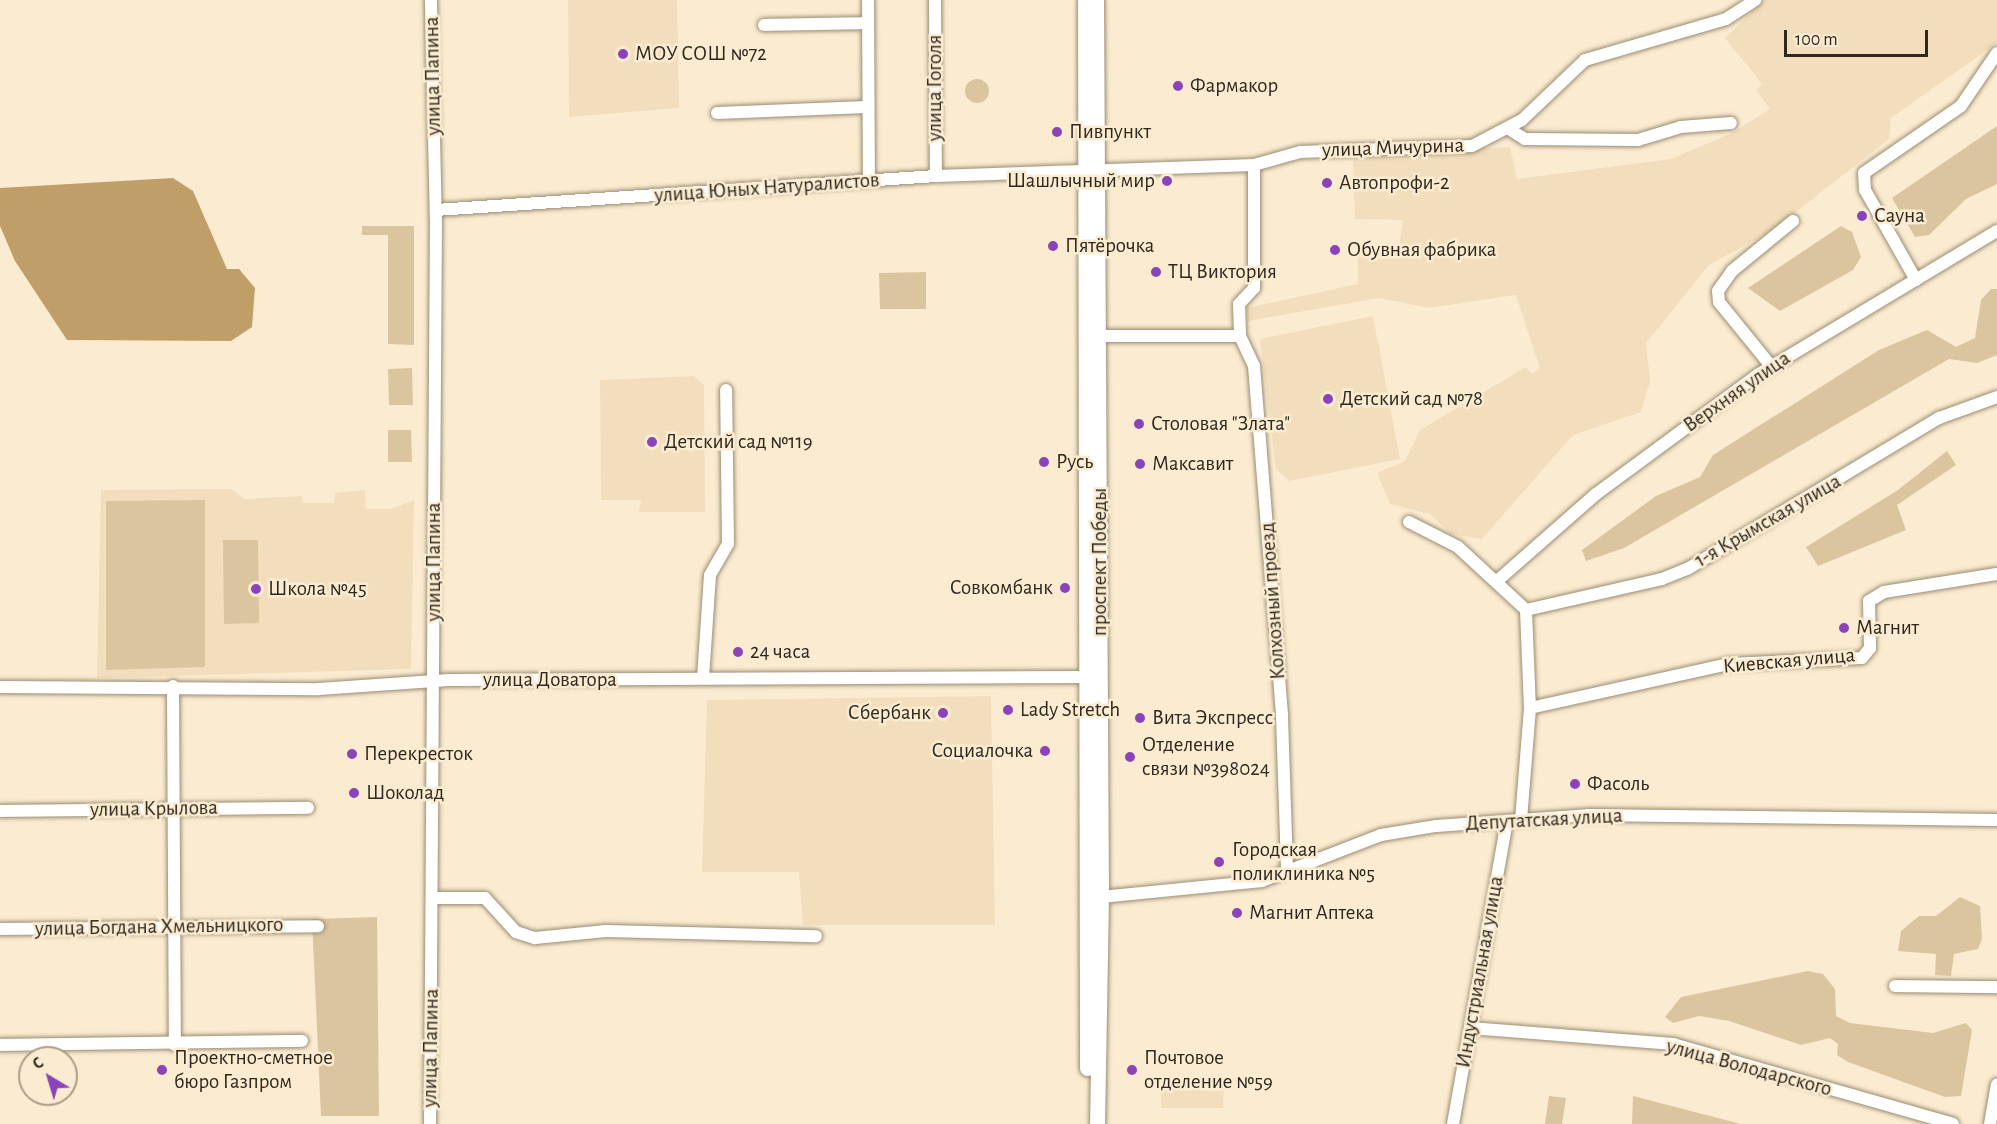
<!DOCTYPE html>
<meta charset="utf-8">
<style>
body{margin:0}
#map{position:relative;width:1997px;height:1124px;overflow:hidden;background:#fbecd1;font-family:"Alegreya Sans",sans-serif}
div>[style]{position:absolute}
.built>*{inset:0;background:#f2debc}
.green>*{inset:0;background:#dbc59f}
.round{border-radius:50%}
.water>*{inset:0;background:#bf9f67}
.roads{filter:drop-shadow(0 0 2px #9a8c73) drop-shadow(0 0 2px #9a8c73)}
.minor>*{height:12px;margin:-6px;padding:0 6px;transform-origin:6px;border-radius:6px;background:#fff}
.major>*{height:15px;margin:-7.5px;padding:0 7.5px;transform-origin:7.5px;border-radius:7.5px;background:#fff}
.dots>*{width:16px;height:16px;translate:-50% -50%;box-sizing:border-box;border:3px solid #fbecd1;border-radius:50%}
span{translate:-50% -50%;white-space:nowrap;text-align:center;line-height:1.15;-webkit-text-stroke:5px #fbecd1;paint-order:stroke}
.poi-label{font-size:21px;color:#2e281e}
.left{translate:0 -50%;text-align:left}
.right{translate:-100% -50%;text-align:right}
.street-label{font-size:21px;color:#2e281e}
.north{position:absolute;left:18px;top:1046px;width:60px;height:60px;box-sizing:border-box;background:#fbecd1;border:2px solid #a99e89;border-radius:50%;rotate:322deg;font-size:16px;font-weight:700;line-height:24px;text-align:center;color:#2e281e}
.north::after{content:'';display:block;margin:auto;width:21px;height:27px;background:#8a44b7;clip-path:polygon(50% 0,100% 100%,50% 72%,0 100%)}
.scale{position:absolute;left:1784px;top:30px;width:144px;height:27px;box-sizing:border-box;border:3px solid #2e281e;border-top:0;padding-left:8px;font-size:18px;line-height:21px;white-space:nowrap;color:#2e281e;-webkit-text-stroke:4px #fbecd1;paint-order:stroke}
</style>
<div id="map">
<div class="built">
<div style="clip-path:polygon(568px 0,677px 0,679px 108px,569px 117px)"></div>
<div style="clip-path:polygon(1764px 0,1997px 0,1997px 43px,1891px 118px,1889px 139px,1773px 230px,1709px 265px,1646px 343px,1650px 381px,1641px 412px,1573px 435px,1482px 539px,1451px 534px,1430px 514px,1390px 504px,1377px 473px,1405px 461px,1420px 430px,1526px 367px,1532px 374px,1540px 368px,1516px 295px,1428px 308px,1379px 298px,1248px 321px,1247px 308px,1358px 284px,1358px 257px,1398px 254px,1403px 220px,1355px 219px,1353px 155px,1510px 147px,1517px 179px,1671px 159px,1732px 133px,1770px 109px,1756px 90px,1762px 84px,1725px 38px)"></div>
<div style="clip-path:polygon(1373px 316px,1400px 459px,1289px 481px,1276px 469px,1260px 339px)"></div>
<div style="clip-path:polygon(694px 376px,704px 385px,705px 512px,639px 512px,641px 500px,601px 500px,600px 380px)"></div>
<div style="clip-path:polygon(232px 489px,244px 499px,302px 496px,303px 503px,334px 503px,335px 493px,365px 490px,366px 509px,391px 509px,414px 500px,411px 669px,97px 678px,101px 490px)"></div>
<div style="clip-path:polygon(991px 696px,995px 925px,803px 925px,799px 872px,702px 872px,707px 700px)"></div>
<div style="clip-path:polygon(1161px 1087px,1224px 1087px,1223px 1108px,1161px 1108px)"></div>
</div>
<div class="green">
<div class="round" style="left:965px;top:79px;width:24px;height:24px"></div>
<div style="clip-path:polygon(1997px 126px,1997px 184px,1966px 199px,1929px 235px,1915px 237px,1892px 198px)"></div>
<div style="clip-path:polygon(362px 226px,414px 226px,414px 345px,388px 344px,388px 235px,362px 235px)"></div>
<div style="clip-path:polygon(1841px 226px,1852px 232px,1861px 257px,1853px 270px,1780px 311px,1748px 288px)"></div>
<div style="clip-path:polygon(926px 272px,926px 309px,880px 309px,879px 273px)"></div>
<div style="clip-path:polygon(1991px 289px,1997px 289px,1997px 355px,1977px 363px,1949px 359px,1624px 548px,1586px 561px,1582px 550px,1656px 496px,1700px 477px,1713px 455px,1879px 350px,1927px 330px,1956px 347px,1975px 338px,1981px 300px)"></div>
<div style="clip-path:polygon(412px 368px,413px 405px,389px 405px,388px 369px)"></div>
<div style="clip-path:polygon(388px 430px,411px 430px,412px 462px,388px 462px)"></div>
<div style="clip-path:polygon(1947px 451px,1956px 465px,1897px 505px,1906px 530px,1818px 566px,1806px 547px,1898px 490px)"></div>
<div style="clip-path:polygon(205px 500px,205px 667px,106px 670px,106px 501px)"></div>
<div style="clip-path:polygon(223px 540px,258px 540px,259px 623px,224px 624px)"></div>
<div style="clip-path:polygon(1960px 897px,1980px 906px,1982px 939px,1978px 949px,1954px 954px,1951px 976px,1935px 975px,1936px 954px,1898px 951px,1901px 931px,1919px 916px,1936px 916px)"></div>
<div style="clip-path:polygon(377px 917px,379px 1116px,321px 1116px,312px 919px)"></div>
<div style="clip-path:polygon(1808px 971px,1823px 974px,1835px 989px,1836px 1016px,1850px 1023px,1933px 1033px,1966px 1023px,1972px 1030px,1961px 1096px,1945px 1097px,1848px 1062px,1837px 1055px,1838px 1044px,1830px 1038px,1801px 1045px,1729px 1021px,1699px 1016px,1673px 1023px,1665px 1017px,1681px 997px)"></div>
<div style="clip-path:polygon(1549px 1096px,1566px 1098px,1562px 1124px,1545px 1124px)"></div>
<div style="clip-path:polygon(1633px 1096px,1741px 1124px,1632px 1124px)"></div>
</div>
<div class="water">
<div style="clip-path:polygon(173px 178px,193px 191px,227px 269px,239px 269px,255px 288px,252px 327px,231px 341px,67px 340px,15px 261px,0 226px,0 188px)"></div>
</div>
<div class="roads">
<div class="minor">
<div style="left:868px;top:0;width:181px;rotate:89.7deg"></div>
<div style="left:935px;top:0;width:176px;rotate:89.7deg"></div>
<div style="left:764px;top:25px;width:104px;rotate:-1.1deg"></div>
<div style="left:717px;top:113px;width:149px;rotate:-2.3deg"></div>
<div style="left:1509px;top:129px;width:19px;rotate:32deg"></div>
<div style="left:1525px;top:139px;width:113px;rotate:0.5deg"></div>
<div style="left:1638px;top:140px;width:45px;rotate:-16.8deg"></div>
<div style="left:1681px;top:127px;width:50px;rotate:-4.6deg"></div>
<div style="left:1254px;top:165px;width:123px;rotate:90deg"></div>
<div style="left:1254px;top:288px;width:22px;rotate:133deg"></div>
<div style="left:1239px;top:304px;width:32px;rotate:88deg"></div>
<div style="left:1240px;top:336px;width:33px;rotate:65deg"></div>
<div style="left:1254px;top:366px;width:352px;rotate:85.4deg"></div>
<div style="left:1282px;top:717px;width:153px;rotate:88.1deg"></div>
<div style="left:436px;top:210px;width:501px;rotate:-3.89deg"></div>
<div style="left:936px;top:176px;width:318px;rotate:-2deg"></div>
<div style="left:1254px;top:165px;width:48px;rotate:-15.8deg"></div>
<div style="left:1300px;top:152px;width:172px;rotate:-2deg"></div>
<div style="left:1472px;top:146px;width:56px;rotate:-27.5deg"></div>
<div style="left:1522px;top:120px;width:87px;rotate:-43.6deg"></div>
<div style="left:1585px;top:60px;width:147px;rotate:-16.2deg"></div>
<div style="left:1726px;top:19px;width:35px;rotate:-33deg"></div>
<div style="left:1916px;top:280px;width:103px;rotate:-119.5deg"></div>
<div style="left:1865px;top:190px;width:17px;rotate:-93deg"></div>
<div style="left:1864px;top:173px;width:118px;rotate:-34.6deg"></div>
<div style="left:1961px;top:106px;width:64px;rotate:-55.8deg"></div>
<div style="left:1100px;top:336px;width:140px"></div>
<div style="left:1771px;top:366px;width:82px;rotate:-129.1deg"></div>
<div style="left:1719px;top:302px;width:11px;rotate:-95deg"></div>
<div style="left:1718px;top:291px;width:24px;rotate:-55deg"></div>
<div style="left:1732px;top:271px;width:79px;rotate:-39.3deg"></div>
<div style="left:1409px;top:522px;width:55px;rotate:27deg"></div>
<div style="left:1458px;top:547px;width:93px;rotate:42.8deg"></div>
<div style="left:1526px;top:610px;width:98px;rotate:87.7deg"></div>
<div style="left:1530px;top:708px;width:112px;rotate:94.6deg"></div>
<div style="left:1497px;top:581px;width:132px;rotate:-41.3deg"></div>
<div style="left:1596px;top:494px;width:202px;rotate:-36.4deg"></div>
<div style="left:1759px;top:374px;width:278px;rotate:-31deg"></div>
<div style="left:1526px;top:610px;width:139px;rotate:-12.8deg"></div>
<div style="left:1662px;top:579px;width:29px;rotate:-22deg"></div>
<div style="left:1689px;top:568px;width:292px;rotate:-31deg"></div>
<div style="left:1939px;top:418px;width:62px;rotate:-19.9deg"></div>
<div style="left:703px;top:678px;width:103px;rotate:-86.1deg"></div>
<div style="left:710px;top:575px;width:36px;rotate:-60deg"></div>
<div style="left:728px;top:544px;width:154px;rotate:-90.7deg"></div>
<div style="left:173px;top:686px;width:359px;rotate:89.7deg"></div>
<div style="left:0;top:687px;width:319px;rotate:0.4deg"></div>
<div style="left:319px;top:689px;width:130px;rotate:-4deg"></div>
<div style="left:449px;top:680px;width:644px;rotate:-0.27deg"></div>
<div style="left:1530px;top:708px;width:204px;rotate:-12.5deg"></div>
<div style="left:1729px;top:664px;width:133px;rotate:-2.6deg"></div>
<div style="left:1862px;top:658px;width:13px;rotate:-51deg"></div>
<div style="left:1870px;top:648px;width:47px;rotate:-91.2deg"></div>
<div style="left:1869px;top:601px;width:17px;rotate:-31deg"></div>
<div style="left:1884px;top:592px;width:114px;rotate:-9.1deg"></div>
<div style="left:0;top:811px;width:308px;rotate:-0.6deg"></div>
<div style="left:1101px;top:897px;width:162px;rotate:-5.7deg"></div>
<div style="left:1262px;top:881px;width:128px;rotate:-21.1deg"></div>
<div style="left:1381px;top:835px;width:56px;rotate:-9.3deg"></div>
<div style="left:1436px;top:826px;width:152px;rotate:-4.1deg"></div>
<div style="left:1588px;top:815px;width:409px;rotate:0.7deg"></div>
<div style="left:432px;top:898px;width:53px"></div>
<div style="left:485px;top:898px;width:46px;rotate:47.6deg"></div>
<div style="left:516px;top:932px;width:20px;rotate:18deg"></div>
<div style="left:535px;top:938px;width:71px;rotate:-5.6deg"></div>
<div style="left:606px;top:931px;width:210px;rotate:1.4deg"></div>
<div style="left:0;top:929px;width:318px;rotate:-0.5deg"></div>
<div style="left:1895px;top:986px;width:102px;rotate:0.6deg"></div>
<div style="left:1470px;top:1028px;width:204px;rotate:4.5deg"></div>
<div style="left:1673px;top:1044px;width:291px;rotate:15.9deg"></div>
<div style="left:0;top:1045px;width:302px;rotate:-0.8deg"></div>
<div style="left:430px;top:1124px;width:899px;rotate:-89.62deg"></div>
<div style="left:436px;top:225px;width:225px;rotate:-91.3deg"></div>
<div style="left:1453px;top:1124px;width:308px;rotate:-79.9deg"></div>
<div style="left:1990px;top:1124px;width:40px;rotate:-80deg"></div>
</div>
<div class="major">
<div style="left:1085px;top:0;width:1068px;rotate:89.89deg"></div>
<div style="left:1096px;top:0;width:897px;rotate:89.68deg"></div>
<div style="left:1101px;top:897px;width:227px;rotate:91deg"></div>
</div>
</div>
<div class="dots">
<div style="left:623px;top:54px;background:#8a44b7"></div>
<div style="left:1178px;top:86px;background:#8a44b7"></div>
<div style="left:1057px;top:132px;background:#8a44b7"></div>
<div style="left:1167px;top:181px;background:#8a44b7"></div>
<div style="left:1327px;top:183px;background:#8a44b7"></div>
<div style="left:1862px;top:216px;background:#8a44b7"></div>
<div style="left:1053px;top:246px;background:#8a44b7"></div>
<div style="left:1335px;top:250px;background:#8a44b7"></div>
<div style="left:1156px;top:272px;background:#8a44b7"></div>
<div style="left:1328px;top:399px;background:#8a44b7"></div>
<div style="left:1139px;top:424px;background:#8a44b7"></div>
<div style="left:652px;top:442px;background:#8a44b7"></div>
<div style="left:1044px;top:462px;background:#8a44b7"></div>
<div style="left:1140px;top:464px;background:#8a44b7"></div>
<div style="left:1065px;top:588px;background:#8a44b7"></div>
<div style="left:256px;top:589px;background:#8a44b7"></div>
<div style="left:1844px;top:628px;background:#8a44b7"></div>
<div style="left:738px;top:652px;background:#8a44b7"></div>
<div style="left:1008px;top:710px;background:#8a44b7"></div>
<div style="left:943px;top:713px;background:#8a44b7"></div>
<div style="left:1140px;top:718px;background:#8a44b7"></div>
<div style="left:1045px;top:751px;background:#8a44b7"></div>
<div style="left:352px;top:754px;background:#8a44b7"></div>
<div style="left:1130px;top:757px;background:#8a44b7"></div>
<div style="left:1575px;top:784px;background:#8a44b7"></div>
<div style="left:354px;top:793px;background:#8a44b7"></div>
<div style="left:1219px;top:862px;background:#8a44b7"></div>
<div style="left:1237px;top:913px;background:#8a44b7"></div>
<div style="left:162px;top:1070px;background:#8a44b7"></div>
<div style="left:1132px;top:1070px;background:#8a44b7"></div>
</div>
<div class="poi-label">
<span class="left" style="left:635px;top:54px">МОУ СОШ №72</span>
<span class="left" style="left:1190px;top:86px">Фармакор</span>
<span class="left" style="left:1069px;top:132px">Пивпункт</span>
<span class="right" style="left:1155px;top:181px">Шашлычный мир</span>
<span class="left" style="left:1339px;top:183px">Автопрофи-2</span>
<span class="left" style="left:1874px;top:216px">Сауна</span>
<span class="left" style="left:1065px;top:246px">Пятёрочка</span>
<span class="left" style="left:1347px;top:250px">Обувная фабрика</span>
<span class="left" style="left:1168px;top:272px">ТЦ Виктория</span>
<span class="left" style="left:1340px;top:399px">Детский сад №78</span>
<span class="left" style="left:1151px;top:424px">Столовая "Злата"</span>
<span class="left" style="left:664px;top:442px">Детский сад №119</span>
<span class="left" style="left:1056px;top:462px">Русь</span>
<span class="left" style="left:1152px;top:464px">Максавит</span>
<span class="right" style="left:1053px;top:588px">Совкомбанк</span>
<span class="left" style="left:268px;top:589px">Школа №45</span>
<span class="left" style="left:1856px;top:628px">Магнит</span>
<span class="left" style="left:750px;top:652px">24 часа</span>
<span class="left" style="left:1020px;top:710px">Lady Stretch</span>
<span class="right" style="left:931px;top:713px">Сбербанк</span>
<span class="left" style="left:1152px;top:718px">Вита Экспресс</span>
<span class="left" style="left:1142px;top:757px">Отделение<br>связи №398024</span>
<span class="right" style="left:1033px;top:751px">Социалочка</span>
<span class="left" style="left:364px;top:754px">Перекресток</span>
<span class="left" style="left:1587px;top:784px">Фасоль</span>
<span class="left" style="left:366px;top:793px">Шоколад</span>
<span class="left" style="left:1232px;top:862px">Городская<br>поликлиника №5</span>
<span class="left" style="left:1249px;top:913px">Магнит Аптека</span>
<span class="left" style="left:174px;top:1070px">Проектно-сметное<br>бюро Газпром</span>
<span class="left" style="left:1144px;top:1070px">Почтовое<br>отделение №59</span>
</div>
<div class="street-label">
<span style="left:433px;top:76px;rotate:-91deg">улица Папина</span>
<span style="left:935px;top:88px;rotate:-90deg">улица Гоголя</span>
<span style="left:1393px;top:148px;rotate:-2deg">улица Мичурина</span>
<span style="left:767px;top:188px;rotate:-4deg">улица Юных Натуралистов</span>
<span style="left:1737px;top:392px;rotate:-35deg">Верхняя улица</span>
<span style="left:1768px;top:521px;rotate:-30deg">1-я Крымская улица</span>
<span style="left:434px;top:562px;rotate:-90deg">улица Папина</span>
<span style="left:1100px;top:562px;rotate:-90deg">проспект Победы</span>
<span style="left:1273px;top:601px;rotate:-94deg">Колхозный проезд</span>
<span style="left:1789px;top:661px;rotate:-5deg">Киевская улица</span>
<span style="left:550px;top:680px">улица Доватора</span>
<span style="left:154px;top:809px;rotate:-1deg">улица Крылова</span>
<span style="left:1544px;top:820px;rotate:-3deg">Депутатская улица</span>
<span style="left:159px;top:927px;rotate:-1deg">улица Богдана Хмельницкого</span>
<span style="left:1480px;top:972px;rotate:-80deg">Индустриальная улица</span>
<span style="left:431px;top:1048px;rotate:-89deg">улица Папина</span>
<span style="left:1749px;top:1068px;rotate:15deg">улица Володарского</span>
</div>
<div class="north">С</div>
<div class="scale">100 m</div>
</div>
